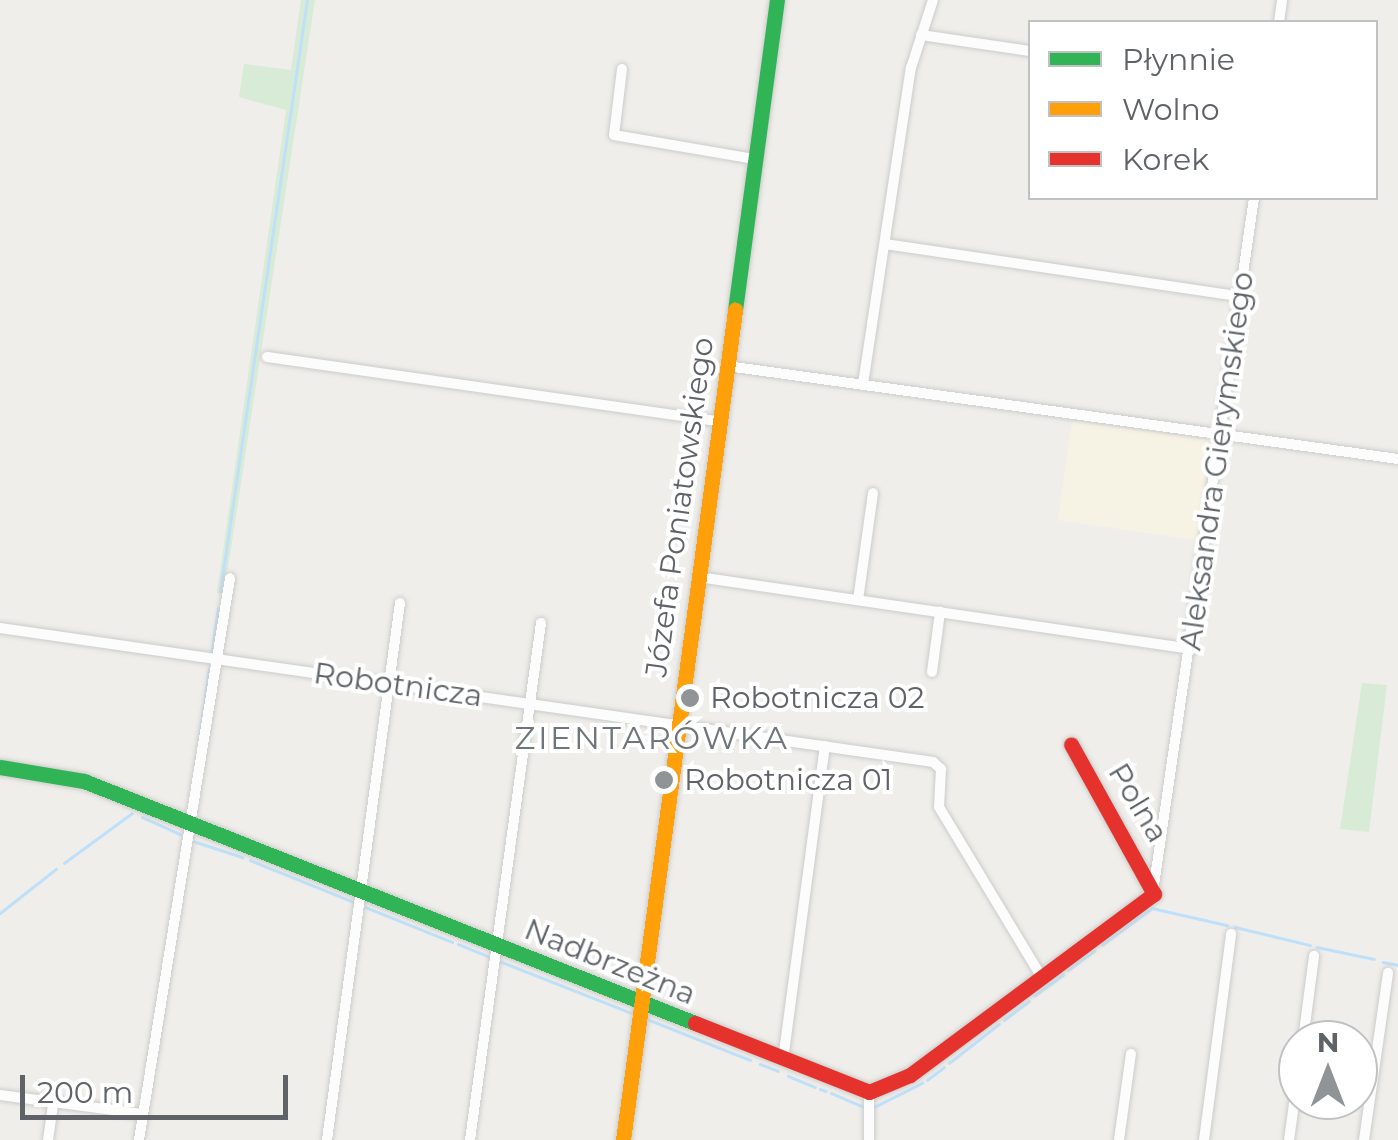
<!DOCTYPE html>
<meta charset="utf-8">
<style>
body{margin:0}
#map{position:relative;width:1398px;height:1140px;overflow:hidden;background:#efeeea;font-family:Montserrat,sans-serif}
div>[style]{position:absolute}
.commercial>*{inset:0;background:#f7f3e4}
.green>*{inset:0;background:#d8ebd6}
.stream>*{height:2.5px;margin:-1.25px;padding:0 1.25px;transform-origin:1.25px;border-radius:1.25px;background:#bfe0f9}
.roads{filter:drop-shadow(0 0 2px #cbcccc) drop-shadow(0 0 2px #cbcccc)}
.street>*{height:10px;margin:-5px;padding:0 5px;transform-origin:5px;border-radius:5px;background:#fdfcfc}
.fast>*{height:15px;margin:-7.5px;padding:0 7.5px;transform-origin:7.5px;border-radius:7.5px;background:#30b455}
.slow>*{height:15px;margin:-7.5px;padding:0 7.5px;transform-origin:7.5px;border-radius:7.5px;background:#ff9f0a}
.jam>*{height:15px;margin:-7.5px;padding:0 7.5px;transform-origin:7.5px;border-radius:7.5px;background:#e5322d}
.dots>*{width:28px;height:28px;translate:-50% -50%;box-sizing:border-box;border:5px solid #fff;border-radius:50%}
span{translate:-50% -50%;white-space:nowrap;text-align:center;line-height:1.15;-webkit-text-stroke:8px #fff;paint-order:stroke}
.street-label{font-size:30px;color:#5f6368}
.poi-label{font-size:30px;color:#5f6368}
.left{translate:0 -50%;text-align:left}
.neighbourhood-label{font-size:32px;color:#70757a;letter-spacing:2.5px}
.legend{position:absolute;left:1028px;top:20px;width:350px;height:180px;box-sizing:border-box;background:#fff;border:2px solid #bfc1c3;margin:0;padding:12px 18px;list-style:none;font-size:30px;color:#5f6368}
.legend li{display:flex;align-items:center;gap:20px;height:50px}
.legend b{width:50px;border:2px solid #bfc1c3}
.north{position:absolute;left:1278px;top:1020px;width:100px;height:100px;box-sizing:border-box;background:#fff;border:2px solid #bfc1c3;border-radius:50%;rotate:0deg;font-size:28px;font-weight:700;line-height:40px;text-align:center;color:#5f6368}
.north::after{content:'';display:block;margin:auto;width:35px;height:45px;background:#919496;clip-path:polygon(50% 0,100% 100%,50% 72%,0 100%)}
.scale{position:absolute;left:20px;top:1075px;width:268px;height:45px;box-sizing:border-box;border:5px solid #5f6368;border-top:0;padding-left:12px;font-size:30px;line-height:35px;white-space:nowrap;color:#5f6368;-webkit-text-stroke:8px #fff;paint-order:stroke}
</style>
<div id="map">
<div class="commercial">
<div style="clip-path:polygon(1072px 421px,1217px 441px,1203px 541px,1058px 520px)"></div>
</div>
<div class="green">
<div style="clip-path:polygon(301px 0,315px 0,224px 594px,217px 593px,286px 110px,239px 97px,244px 64px,291px 70px)"></div>
<div style="clip-path:polygon(1362px 683px,1387px 685px,1369px 832px,1340px 829px)"></div>
</div>
<div class="stream">
<div style="left:220px;top:592px;width:598px;rotate:-81.64deg"></div>
<div style="left:212px;top:650px;width:42px;rotate:-81.9deg"></div>
<div style="left:198px;top:747px;width:79px;rotate:-82deg"></div>
<div style="left:142px;top:817px;width:42px;rotate:24.1deg"></div>
<div style="left:193px;top:841px;width:52px;rotate:18.1deg"></div>
<div style="left:250px;top:860px;width:112px;rotate:22deg"></div>
<div style="left:64px;top:863px;width:84px;rotate:-36.3deg"></div>
<div style="left:365px;top:907px;width:94px;rotate:21.9deg"></div>
<div style="left:0;top:913px;width:71px;rotate:-38.2deg"></div>
<div style="left:1235px;top:927px;width:77px;rotate:13.5deg"></div>
<div style="left:458px;top:944px;width:35px;rotate:22deg"></div>
<div style="left:1102px;top:945px;width:62px;rotate:-36.5deg"></div>
<div style="left:1152px;top:908px;width:77px;rotate:12.8deg"></div>
<div style="left:1317px;top:947px;width:58px;rotate:11.9deg"></div>
<div style="left:499px;top:961px;width:143px;rotate:21.4deg"></div>
<div style="left:1383px;top:962px;width:15px;rotate:11deg"></div>
<div style="left:1068px;top:970px;width:32px;rotate:-36deg"></div>
<div style="left:1034px;top:996px;width:36px;rotate:-36deg"></div>
<div style="left:647px;top:1019px;width:111px;rotate:21.7deg"></div>
<div style="left:1004px;top:1020px;width:31px;rotate:-37deg"></div>
<div style="left:949px;top:1063px;width:63px;rotate:-38deg"></div>
<div style="left:760px;top:1064px;width:19px;rotate:21deg"></div>
<div style="left:788px;top:1076px;width:29px;rotate:22deg"></div>
<div style="left:927px;top:1080px;width:21px;rotate:-37deg"></div>
<div style="left:820px;top:1089px;width:6px;rotate:18deg"></div>
<div style="left:831px;top:1093px;width:39px;rotate:23deg"></div>
<div style="left:874px;top:1107px;width:54px;rotate:-26.6deg"></div>
</div>
<div class="roads">
<div class="street">
<div style="left:1279px;top:22px;width:22px;rotate:-82deg"></div>
<div style="left:921px;top:35px;width:110px;rotate:8.4deg"></div>
<div style="left:622px;top:69px;width:66px;rotate:96.9deg"></div>
<div style="left:614px;top:135px;width:143px;rotate:9.7deg"></div>
<div style="left:885px;top:244px;width:357px;rotate:8.4deg"></div>
<div style="left:267px;top:357px;width:457px;rotate:8.1deg"></div>
<div style="left:727px;top:366px;width:677px;rotate:7.89deg"></div>
<div style="left:863px;top:384px;width:320px;rotate:-81.4deg"></div>
<div style="left:911px;top:68px;width:71px;rotate:-72.1deg"></div>
<div style="left:698px;top:577px;width:499px;rotate:8.3deg"></div>
<div style="left:858px;top:600px;width:108px;rotate:-82deg"></div>
<div style="left:0;top:628px;width:943px;rotate:8.17deg"></div>
<div style="left:933px;top:762px;width:11px;rotate:41deg"></div>
<div style="left:941px;top:769px;width:38px;rotate:93deg"></div>
<div style="left:939px;top:807px;width:200px;rotate:58.9deg"></div>
<div style="left:932px;top:672px;width:61px;rotate:-82.4deg"></div>
<div style="left:1154px;top:885px;width:694px;rotate:-81.72deg"></div>
<div style="left:1303px;top:1040px;width:85px;rotate:-82.5deg"></div>
<div style="left:783px;top:1060px;width:317px;rotate:-82.4deg"></div>
<div style="left:869px;top:1092px;width:48px;rotate:90deg"></div>
<div style="left:0;top:1095px;width:143px;rotate:7.6deg"></div>
<div style="left:48px;top:1140px;width:37px;rotate:-82deg"></div>
<div style="left:139px;top:1140px;width:569px;rotate:-80.8deg"></div>
<div style="left:327px;top:1140px;width:542px;rotate:-82.26deg"></div>
<div style="left:470px;top:1140px;width:522px;rotate:-82.18deg"></div>
<div style="left:1119px;top:1140px;width:87px;rotate:-82.1deg"></div>
<div style="left:1204px;top:1140px;width:208px;rotate:-82.5deg"></div>
<div style="left:1289px;top:1140px;width:66px;rotate:-82.1deg"></div>
<div style="left:1364px;top:1140px;width:169px;rotate:-81.8deg"></div>
</div>
<div class="fast">
<div style="left:735px;top:310px;width:313px;rotate:-82.3deg"></div>
<div style="left:0;top:767px;width:85px;rotate:9.5deg"></div>
<div style="left:84px;top:781px;width:657px;rotate:21.61deg"></div>
</div>
<div class="slow">
<div style="left:623px;top:1140px;width:838px;rotate:-82.31deg"></div>
</div>
<div class="jam">
<div style="left:695px;top:1023px;width:187px;rotate:21.6deg"></div>
<div style="left:869px;top:1092px;width:44px;rotate:-22.5deg"></div>
<div style="left:910px;top:1075px;width:304px;rotate:-36.6deg"></div>
<div style="left:1154px;top:894px;width:171px;rotate:-119deg"></div>
</div>
</div>
<div class="dots">
<div style="left:690px;top:698px;background:#919496"></div>
<div style="left:664px;top:780px;background:#919496"></div>
</div>
<div class="street-label">
<span style="left:1217px;top:461px;rotate:-82deg">Aleksandra Gierymskiego</span>
<span style="left:680px;top:507px;rotate:-82deg">Józefa Poniatowskiego</span>
<span style="left:398px;top:685px;rotate:8deg">Robotnicza</span>
<span style="left:1138px;top:803px;rotate:59deg">Polna</span>
<span style="left:610px;top:962px;rotate:22deg">Nadbrzeżna</span>
</div>
<div class="poi-label">
<span class="left" style="left:710px;top:698px">Robotnicza 02</span>
<span class="left" style="left:684px;top:780px">Robotnicza 01</span>
</div>
<div class="neighbourhood-label">
<span style="left:652px;top:738px">ZIENTARÓWKA</span>
</div>
<ul class="legend">
<li><b style="height:12px;background:#30b455"></b>Płynnie</li>
<li><b style="height:12px;background:#ff9f0a"></b>Wolno</li>
<li><b style="height:12px;background:#e5322d"></b>Korek</li>
</ul>
<div class="north">N</div>
<div class="scale">200 m</div>
</div>
